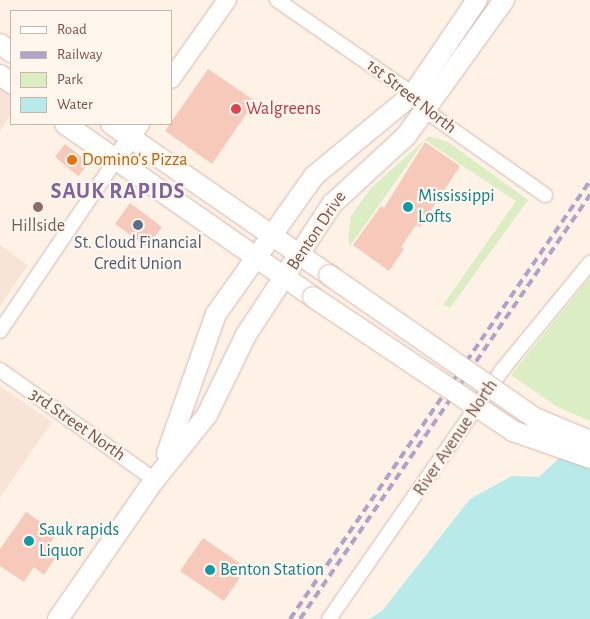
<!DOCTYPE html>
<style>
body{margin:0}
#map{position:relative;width:590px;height:619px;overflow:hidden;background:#fef1e6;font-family:"Alegreya Sans",sans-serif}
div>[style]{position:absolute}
.residential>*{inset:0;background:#f8e4d6}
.green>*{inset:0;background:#dbedc2}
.water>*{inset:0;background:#b8eae9}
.building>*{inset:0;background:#f6c9bb}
.roads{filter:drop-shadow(0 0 1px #d4b9ad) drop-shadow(0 0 1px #d4b9ad)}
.minor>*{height:14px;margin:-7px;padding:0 7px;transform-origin:7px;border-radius:7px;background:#fff}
.tertiary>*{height:18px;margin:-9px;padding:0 9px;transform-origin:9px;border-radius:9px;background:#fff}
.secondary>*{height:20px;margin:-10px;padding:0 10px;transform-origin:10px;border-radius:10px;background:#fff}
.rail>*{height:4px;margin-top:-2px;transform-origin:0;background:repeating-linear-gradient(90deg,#b1a2ca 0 8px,transparent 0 13px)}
.bridges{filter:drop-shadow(0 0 1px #d9b9ac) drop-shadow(0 0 1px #d9b9ac)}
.secondary-bridge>*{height:20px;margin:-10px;padding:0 10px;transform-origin:10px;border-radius:10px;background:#fff}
.dots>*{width:14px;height:14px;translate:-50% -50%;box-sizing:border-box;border:2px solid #fff6ee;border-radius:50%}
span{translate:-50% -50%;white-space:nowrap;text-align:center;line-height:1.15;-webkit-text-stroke:4.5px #fff6ee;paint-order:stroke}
.street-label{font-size:18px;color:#7a5248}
.health-label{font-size:18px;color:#be3a42}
.left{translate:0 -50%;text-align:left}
.food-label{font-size:18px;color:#c56008}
.culture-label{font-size:18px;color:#0d838f}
.education-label{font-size:18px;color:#785e54}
.service-label{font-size:18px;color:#4e5e75}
.district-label{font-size:22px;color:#81639e;font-weight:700;letter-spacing:1px}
.legend{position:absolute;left:10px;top:10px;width:162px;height:115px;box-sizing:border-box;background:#fff6ee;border:1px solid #cab4ac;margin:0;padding:6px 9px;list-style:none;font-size:15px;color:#7a5248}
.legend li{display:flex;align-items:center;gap:10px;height:25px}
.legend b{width:25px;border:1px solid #cab4ac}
</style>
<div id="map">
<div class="residential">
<div style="clip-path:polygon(0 87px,11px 94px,11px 115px,0 131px)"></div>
<div style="clip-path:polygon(0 245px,28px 265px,0 306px)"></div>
<div style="clip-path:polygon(0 386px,52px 422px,0 498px)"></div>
</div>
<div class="green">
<div style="clip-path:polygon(429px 136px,448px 142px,528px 200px,450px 308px,443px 305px,516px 201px,469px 170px,425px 140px,350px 246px,348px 240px,351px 216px,371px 188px)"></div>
<div style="clip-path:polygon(590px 277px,590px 421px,556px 406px,511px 375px)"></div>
</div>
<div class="water">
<div style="clip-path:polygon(590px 429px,590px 619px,369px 619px,382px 611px,470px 499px,512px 476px,539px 477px)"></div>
</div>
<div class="building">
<div style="clip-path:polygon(208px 69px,255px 101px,212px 164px,165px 131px)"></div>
<div style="clip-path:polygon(425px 142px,460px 166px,420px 227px,416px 225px,401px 247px,404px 249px,389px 271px,353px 245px,381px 206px,384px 208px)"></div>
<div style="clip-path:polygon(65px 144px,89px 163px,78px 176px,55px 157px)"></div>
<div style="clip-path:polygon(130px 203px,162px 227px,147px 247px,115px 224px)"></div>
<div style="clip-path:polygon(26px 512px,57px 533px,46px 549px,57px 555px,44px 575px,34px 567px,24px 582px,0 566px,0 549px)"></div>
<div style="clip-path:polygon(203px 538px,241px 564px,237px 568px,243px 573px,224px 601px,180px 571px)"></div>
</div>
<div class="roads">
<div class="minor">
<div style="left:277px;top:0;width:165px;rotate:34.7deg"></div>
<div style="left:413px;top:94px;width:21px;rotate:53deg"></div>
<div style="left:426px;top:111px;width:146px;rotate:35.2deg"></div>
<div style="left:0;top:331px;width:205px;rotate:-55.9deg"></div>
<div style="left:0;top:370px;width:190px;rotate:35.4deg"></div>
<div style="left:329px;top:619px;width:303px;rotate:-55.2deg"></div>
<div style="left:502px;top:370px;width:139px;rotate:-50.6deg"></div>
</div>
<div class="tertiary">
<div style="left:171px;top:79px;width:97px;rotate:-54.7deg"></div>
<div style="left:115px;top:161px;width:45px;rotate:-56deg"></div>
</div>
<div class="secondary">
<div style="left:0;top:44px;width:14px;rotate:36deg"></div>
<div style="left:0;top:75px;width:14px;rotate:36deg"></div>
<div style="left:65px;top:124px;width:302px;rotate:34.9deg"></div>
<div style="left:111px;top:124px;width:265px;rotate:34.7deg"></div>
<div style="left:167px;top:453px;width:147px;rotate:-70.6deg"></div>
<div style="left:216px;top:314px;width:169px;rotate:-54.6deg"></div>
<div style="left:314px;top:176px;width:129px;rotate:-39.6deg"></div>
<div style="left:413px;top:94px;width:114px;rotate:-55.8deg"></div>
<div style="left:58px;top:619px;width:167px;rotate:-55.3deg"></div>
<div style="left:153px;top:482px;width:86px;rotate:-51.1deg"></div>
<div style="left:207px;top:415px;width:89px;rotate:-64deg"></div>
<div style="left:246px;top:335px;width:157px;rotate:-56.7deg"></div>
<div style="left:332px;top:204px;width:100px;rotate:-42.6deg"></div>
<div style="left:406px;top:136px;width:168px;rotate:-54.2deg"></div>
</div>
</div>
<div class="rail">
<div style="left:290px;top:619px;width:531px;rotate:-55.59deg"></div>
<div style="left:300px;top:619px;width:514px;rotate:-55.63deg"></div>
</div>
<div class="bridges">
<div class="secondary-bridge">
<div style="left:329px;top:275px;width:251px;rotate:34.8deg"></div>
<div style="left:535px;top:418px;width:60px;rotate:22.7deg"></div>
<div style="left:313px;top:297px;width:241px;rotate:33.8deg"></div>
<div style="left:513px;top:431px;width:82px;rotate:19.3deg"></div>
</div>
</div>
<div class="dots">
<div style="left:236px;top:109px;background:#e0444e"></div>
<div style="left:72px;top:160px;background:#e8710a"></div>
<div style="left:38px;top:207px;background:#8d6e63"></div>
<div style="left:408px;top:207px;background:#0f9aa8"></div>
<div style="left:138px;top:225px;background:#5c6f8a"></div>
<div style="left:29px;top:541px;background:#0f9aa8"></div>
<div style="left:210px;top:570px;background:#0f9aa8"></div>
</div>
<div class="street-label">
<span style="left:411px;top:97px;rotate:38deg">1st Street North</span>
<span style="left:317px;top:231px;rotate:-56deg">Benton Drive</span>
<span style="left:77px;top:425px;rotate:35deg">3rd Street North</span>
<span style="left:456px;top:438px;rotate:-56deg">River Avenue North</span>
</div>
<div class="health-label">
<span class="left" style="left:246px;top:109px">Walgreens</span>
</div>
<div class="food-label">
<span class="left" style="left:82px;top:160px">Domino's Pizza</span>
</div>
<div class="culture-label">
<span class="left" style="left:418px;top:207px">Mississippi<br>Lofts</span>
<span class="left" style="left:39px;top:541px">Sauk rapids<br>Liquor</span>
<span class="left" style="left:220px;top:570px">Benton Station</span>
</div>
<div class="education-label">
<span style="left:38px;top:226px">Hillside</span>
</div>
<div class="service-label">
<span style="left:138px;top:254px">St. Cloud Financial<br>Credit Union</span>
</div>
<div class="district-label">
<span style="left:118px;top:192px">SAUK RAPIDS</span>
</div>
<ul class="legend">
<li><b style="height:6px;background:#fff"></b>Road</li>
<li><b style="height:6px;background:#b1a2ca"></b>Railway</li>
<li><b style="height:14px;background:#dbedc2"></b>Park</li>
<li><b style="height:14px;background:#b8eae9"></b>Water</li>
</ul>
</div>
